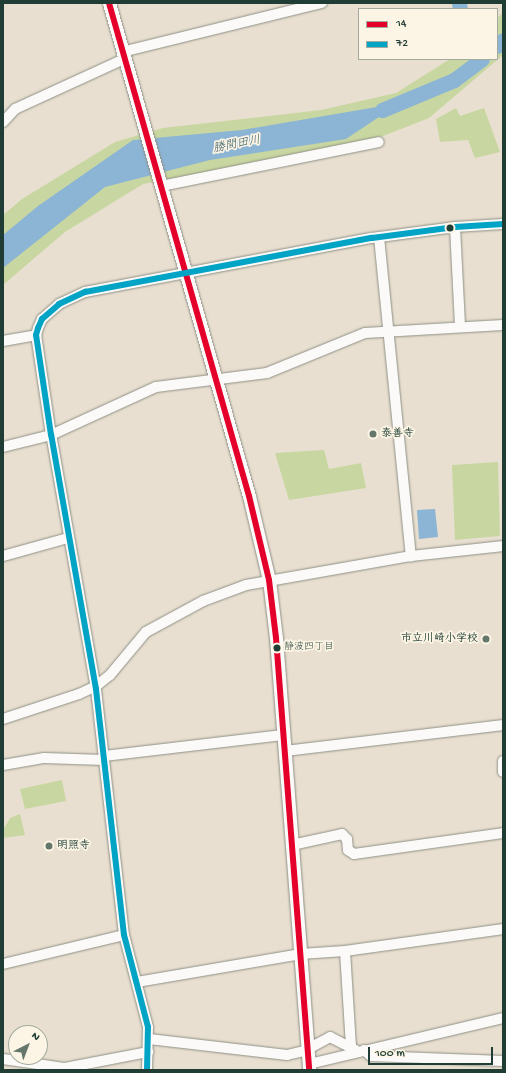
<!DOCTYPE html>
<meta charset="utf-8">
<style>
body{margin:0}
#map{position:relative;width:506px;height:1073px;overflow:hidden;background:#e8dfd0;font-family:"Gochi Hand","Klee One",sans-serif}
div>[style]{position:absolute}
.green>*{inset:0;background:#c8d7a1}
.water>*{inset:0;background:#8cb4d4}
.river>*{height:15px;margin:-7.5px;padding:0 7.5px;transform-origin:7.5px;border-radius:7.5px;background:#8cb4d4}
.roads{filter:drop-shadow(0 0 1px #8f9086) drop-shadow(0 0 1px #8f9086)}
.minor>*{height:10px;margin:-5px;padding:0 5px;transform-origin:5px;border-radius:5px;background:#fcfaf8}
.major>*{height:13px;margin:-6.5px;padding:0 6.5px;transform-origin:6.5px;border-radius:6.5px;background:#fcfaf8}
.bus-1>*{height:6px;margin:-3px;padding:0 3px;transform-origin:3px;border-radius:3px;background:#e4002b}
.bus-2>*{height:6px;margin:-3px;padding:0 3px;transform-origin:3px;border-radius:3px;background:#02a4c6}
.dots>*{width:11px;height:11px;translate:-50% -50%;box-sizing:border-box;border:2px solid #fcf5e5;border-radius:50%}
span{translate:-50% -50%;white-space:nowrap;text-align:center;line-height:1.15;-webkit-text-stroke:3.5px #fcf5e5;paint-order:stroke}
.bus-label{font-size:10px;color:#1f3d34}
.left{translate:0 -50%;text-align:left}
.poi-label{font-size:11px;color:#1f3d34;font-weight:700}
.right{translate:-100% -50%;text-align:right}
.water-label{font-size:12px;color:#345b65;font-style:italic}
.frame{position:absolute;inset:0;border:4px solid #1f3d34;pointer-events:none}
.legend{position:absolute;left:358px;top:8px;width:140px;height:52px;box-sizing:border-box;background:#fcf5e5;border:1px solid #a4ab9e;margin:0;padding:5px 7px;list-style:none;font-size:12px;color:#1f3d34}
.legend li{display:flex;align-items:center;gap:8px;height:20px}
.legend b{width:20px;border:1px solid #a4ab9e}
.north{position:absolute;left:8px;top:1025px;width:40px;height:40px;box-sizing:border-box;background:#fcf5e5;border:1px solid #a4ab9e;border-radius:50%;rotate:42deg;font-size:11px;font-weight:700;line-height:16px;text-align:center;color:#1f3d34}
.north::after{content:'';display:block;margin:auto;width:14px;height:18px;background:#65766b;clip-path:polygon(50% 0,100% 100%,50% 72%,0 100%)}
.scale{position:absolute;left:368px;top:1047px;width:125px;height:18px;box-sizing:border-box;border:2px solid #1f3d34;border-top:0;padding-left:5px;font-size:12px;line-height:14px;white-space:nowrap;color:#1f3d34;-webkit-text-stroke:3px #fcf5e5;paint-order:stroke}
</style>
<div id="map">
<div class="green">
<div style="clip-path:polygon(503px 13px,503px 55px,429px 118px,363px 144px,143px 184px,65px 232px,3px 285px,3px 215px,22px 199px,115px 142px,163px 128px,321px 110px,396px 93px,450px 59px,497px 59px,497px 18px)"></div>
<div style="clip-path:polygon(456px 108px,460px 116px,484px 108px,500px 152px,475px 158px,468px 140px,440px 142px,436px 119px)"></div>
<div style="clip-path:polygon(324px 450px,329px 469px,361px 463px,366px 488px,289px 500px,275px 453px)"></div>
<div style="clip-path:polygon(498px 462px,500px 536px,455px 540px,452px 465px)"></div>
<div style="clip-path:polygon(62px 780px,66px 801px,25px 809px,20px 789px)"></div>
<div style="clip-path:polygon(20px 814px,25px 835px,3px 838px,3px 830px,10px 818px)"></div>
</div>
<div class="water">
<div style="clip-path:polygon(400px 103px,346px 139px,210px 160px,105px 187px,3px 268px,3px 235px,38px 206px,133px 140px,242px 130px)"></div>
<div style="clip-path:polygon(435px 509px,438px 537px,419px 539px,417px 510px)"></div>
</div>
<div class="river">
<div style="left:459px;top:3px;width:6px;rotate:81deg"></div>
<div style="left:497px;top:46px;width:8px;rotate:-45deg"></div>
<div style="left:382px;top:110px;width:78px;rotate:-22.6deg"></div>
<div style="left:454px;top:80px;width:35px;rotate:-37deg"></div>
</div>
<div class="roads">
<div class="minor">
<div style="left:122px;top:52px;width:206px;rotate:-13.8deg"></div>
<div style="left:3px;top:122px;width:18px;rotate:-47deg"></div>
<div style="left:15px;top:109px;width:120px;rotate:-24.6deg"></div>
<div style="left:161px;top:186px;width:222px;rotate:-11.4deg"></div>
<div style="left:455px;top:227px;width:99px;rotate:87.1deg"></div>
<div style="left:379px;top:237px;width:321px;rotate:84.3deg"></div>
<div style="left:3px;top:341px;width:34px;rotate:-10deg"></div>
<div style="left:3px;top:447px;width:49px;rotate:-14deg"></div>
<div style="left:51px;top:435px;width:115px;rotate:-24.6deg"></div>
<div style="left:156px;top:387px;width:112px;rotate:-7.2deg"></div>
<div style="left:267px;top:373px;width:106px;rotate:-22.2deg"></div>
<div style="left:365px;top:333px;width:138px;rotate:-3.3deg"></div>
<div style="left:3px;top:556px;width:67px;rotate:-15.5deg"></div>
<div style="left:3px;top:719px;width:80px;rotate:-18.2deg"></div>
<div style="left:79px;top:694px;width:19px;rotate:-25deg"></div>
<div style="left:96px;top:686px;width:18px;rotate:-38deg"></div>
<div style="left:110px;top:675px;width:56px;rotate:-50.1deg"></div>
<div style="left:146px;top:632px;width:65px;rotate:-28.5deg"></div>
<div style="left:203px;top:601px;width:46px;rotate:-20.4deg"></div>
<div style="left:246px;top:585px;width:168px;rotate:-10deg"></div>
<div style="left:411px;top:556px;width:93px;rotate:-6.2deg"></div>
<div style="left:285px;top:751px;width:220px;rotate:-6.8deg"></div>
<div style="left:104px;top:756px;width:180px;rotate:-6.7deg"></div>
<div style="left:503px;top:761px;width:11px;rotate:90deg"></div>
<div style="left:3px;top:765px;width:42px;rotate:-9.7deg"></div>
<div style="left:44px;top:758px;width:60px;rotate:1.9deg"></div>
<div style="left:292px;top:845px;width:51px;rotate:-12.4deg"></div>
<div style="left:342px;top:834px;width:7px;rotate:45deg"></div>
<div style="left:347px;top:839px;width:11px;rotate:85deg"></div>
<div style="left:348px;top:850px;width:7px;rotate:34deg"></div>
<div style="left:354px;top:854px;width:150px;rotate:-8deg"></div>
<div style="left:345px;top:951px;width:95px;rotate:86.4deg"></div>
<div style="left:3px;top:964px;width:124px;rotate:-13.5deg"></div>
<div style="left:137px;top:982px;width:165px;rotate:-9.7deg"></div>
<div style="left:300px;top:954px;width:45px;rotate:-3.8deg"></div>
<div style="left:345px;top:951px;width:160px;rotate:-7.9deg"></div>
<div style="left:149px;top:1039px;width:139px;rotate:6.6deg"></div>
<div style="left:287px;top:1055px;width:17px;rotate:-13deg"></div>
<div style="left:304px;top:1051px;width:30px;rotate:-28deg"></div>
<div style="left:330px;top:1037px;width:30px;rotate:27deg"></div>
<div style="left:364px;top:1050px;width:9px;rotate:41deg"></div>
<div style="left:371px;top:1056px;width:132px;rotate:2.2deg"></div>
<div style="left:3px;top:1059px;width:63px;rotate:8.3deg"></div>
<div style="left:65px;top:1068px;width:85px;rotate:-10.9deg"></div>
<div style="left:309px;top:1064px;width:199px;rotate:-13.3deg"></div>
<div style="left:147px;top:1070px;width:43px;rotate:-88.7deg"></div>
<div style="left:148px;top:1027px;width:95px;rotate:-104.6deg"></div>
<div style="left:124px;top:935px;width:248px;rotate:-96.5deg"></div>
<div style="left:96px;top:689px;width:258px;rotate:-100deg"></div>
<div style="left:51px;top:435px;width:101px;rotate:-98.5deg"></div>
<div style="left:36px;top:335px;width:7px;rotate:-74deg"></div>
<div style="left:38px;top:328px;width:10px;rotate:-66deg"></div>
<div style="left:42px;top:319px;width:23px;rotate:-41deg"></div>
<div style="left:59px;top:304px;width:29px;rotate:-25deg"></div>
<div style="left:85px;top:292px;width:292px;rotate:-10.7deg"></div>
<div style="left:372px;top:238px;width:84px;rotate:-7.5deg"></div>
<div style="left:455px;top:227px;width:48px;rotate:-3.6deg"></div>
</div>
<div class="major">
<div style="left:109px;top:3px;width:512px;rotate:74.15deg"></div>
<div style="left:249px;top:496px;width:86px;rotate:76.6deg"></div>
<div style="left:269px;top:580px;width:58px;rotate:83.1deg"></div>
<div style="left:276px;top:638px;width:433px;rotate:85.6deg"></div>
</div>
</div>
<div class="bus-1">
<div style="left:109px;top:3px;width:512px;rotate:74.15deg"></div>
<div style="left:249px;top:496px;width:86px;rotate:76.6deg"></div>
<div style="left:269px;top:580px;width:58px;rotate:83.1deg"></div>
<div style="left:276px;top:638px;width:433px;rotate:85.6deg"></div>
</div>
<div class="bus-2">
<div style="left:147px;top:1070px;width:43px;rotate:-88.7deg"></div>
<div style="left:148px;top:1027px;width:95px;rotate:-104.6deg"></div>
<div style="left:124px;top:935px;width:248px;rotate:-96.5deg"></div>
<div style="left:96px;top:689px;width:258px;rotate:-100deg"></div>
<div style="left:51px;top:435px;width:101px;rotate:-98.5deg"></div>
<div style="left:36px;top:335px;width:7px;rotate:-74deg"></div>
<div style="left:38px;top:328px;width:10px;rotate:-66deg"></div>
<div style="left:42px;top:319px;width:23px;rotate:-41deg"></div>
<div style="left:59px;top:304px;width:29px;rotate:-25deg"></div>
<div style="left:85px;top:292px;width:292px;rotate:-10.7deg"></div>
<div style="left:372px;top:238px;width:84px;rotate:-7.5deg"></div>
<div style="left:455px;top:227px;width:48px;rotate:-3.6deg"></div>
</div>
<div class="dots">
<div style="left:450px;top:228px;background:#1f3d34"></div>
<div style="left:373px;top:434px;background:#65766b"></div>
<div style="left:486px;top:639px;background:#65766b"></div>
<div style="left:277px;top:648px;background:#1f3d34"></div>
<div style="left:49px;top:846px;background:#65766b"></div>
</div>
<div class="bus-label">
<span class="left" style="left:284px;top:648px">静波四丁目</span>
</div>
<div class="poi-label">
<span class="left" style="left:381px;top:434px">泰善寺</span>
<span class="right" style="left:478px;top:639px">市立川崎小学校</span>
<span class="left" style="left:57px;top:846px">明照寺</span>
</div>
<div class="water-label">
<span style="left:237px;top:146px;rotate:-11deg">勝間田川</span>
</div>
<div class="frame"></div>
<ul class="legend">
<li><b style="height:5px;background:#e4002b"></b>14</li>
<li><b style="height:5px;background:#02a4c6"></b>72</li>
</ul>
<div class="north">N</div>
<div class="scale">100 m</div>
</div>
